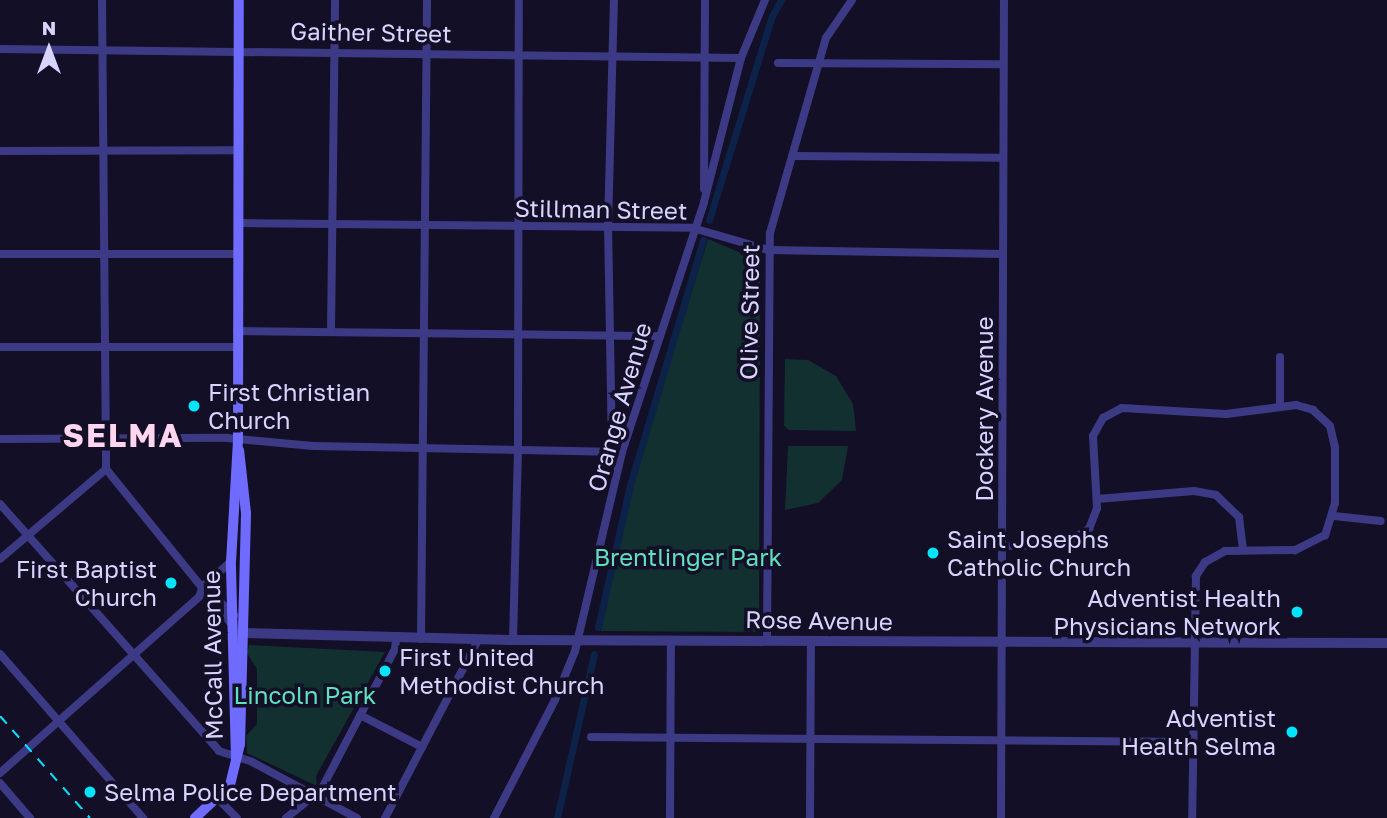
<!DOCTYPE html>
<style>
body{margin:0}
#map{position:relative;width:1387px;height:818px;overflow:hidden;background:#130f26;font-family:"Golos Text",sans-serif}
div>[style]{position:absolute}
.green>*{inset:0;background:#12302f}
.canal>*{height:7px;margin:-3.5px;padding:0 3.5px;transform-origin:3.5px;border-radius:3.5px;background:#0c2248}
.minor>*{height:8px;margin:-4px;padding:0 4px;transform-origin:4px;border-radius:4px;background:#3d3a85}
.tertiary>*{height:10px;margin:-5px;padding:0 5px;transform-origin:5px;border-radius:5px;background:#3d3a85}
.secondary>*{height:10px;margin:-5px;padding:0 5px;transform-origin:5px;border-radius:5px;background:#6f6bff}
.rail>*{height:2px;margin-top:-1px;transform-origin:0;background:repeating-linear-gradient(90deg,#00e5ff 0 10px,transparent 0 19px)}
.dots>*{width:19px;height:19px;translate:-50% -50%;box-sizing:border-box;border:4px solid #130f26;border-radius:50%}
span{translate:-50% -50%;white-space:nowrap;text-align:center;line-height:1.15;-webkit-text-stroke:7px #130f26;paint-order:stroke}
.street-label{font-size:24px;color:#d9d4ff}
.poi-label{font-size:24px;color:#d9d4ff}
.left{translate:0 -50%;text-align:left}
.right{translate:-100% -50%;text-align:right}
.park-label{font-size:24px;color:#5fe0c0}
.district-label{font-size:32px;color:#ffd6f0;font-weight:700;letter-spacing:2px}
.north{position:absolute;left:14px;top:14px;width:70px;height:70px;-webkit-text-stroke:5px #130f26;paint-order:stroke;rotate:0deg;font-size:19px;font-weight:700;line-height:28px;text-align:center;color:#d9d4ff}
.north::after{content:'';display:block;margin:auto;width:24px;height:32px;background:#d9d4ff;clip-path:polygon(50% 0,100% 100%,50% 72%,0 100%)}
</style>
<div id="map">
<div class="green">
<div style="clip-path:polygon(708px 239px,760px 261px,759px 629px,755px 632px,601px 631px,636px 473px)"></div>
<div style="clip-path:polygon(785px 359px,808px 360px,836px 376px,853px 404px,856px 431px,789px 430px,784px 426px)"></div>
<div style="clip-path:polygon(788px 446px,848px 446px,842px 480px,818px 503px,785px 510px)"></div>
<div style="clip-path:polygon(249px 645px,385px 652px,316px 776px,317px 786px,247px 753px,246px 736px,257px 724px,257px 669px,247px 653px)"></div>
</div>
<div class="canal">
<div style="left:709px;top:220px;width:211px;rotate:-72.9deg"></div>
<div style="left:771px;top:18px;width:21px;rotate:-61deg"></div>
<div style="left:598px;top:627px;width:146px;rotate:-77.3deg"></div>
<div style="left:630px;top:485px;width:256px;rotate:-73.4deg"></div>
<div style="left:557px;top:818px;width:168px;rotate:-77.3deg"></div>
</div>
<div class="minor">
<div style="left:102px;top:0;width:469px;rotate:89.5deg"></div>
<div style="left:106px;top:469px;width:202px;rotate:51deg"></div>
<div style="left:0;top:49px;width:741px;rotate:0.7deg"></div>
<div style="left:778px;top:63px;width:225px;rotate:0.3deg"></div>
<div style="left:0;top:151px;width:238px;rotate:-0.2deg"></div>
<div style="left:793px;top:156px;width:210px;rotate:0.5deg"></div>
<div style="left:704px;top:189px;width:189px;rotate:-89.7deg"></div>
<div style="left:238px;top:223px;width:455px;rotate:0.6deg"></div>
<div style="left:693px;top:228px;width:78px;rotate:16.3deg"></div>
<div style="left:768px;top:250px;width:235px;rotate:1deg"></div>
<div style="left:0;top:254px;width:238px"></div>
<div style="left:237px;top:331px;width:423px;rotate:0.7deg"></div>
<div style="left:331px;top:332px;width:332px;rotate:-89.3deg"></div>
<div style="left:0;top:347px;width:237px"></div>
<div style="left:1280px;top:406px;width:49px;rotate:-90deg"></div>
<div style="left:0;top:439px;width:227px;rotate:-0.3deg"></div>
<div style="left:227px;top:438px;width:86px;rotate:5.3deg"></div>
<div style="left:313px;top:446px;width:309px;rotate:1.1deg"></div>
<div style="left:612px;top:452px;width:225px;rotate:-91deg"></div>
<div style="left:608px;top:227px;width:227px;rotate:-88.5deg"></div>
<div style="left:1097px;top:499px;width:97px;rotate:-4.7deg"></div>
<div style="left:1194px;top:491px;width:22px;rotate:10deg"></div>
<div style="left:1216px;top:495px;width:32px;rotate:44deg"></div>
<div style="left:1239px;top:517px;width:32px;rotate:83deg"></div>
<div style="left:0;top:504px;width:330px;rotate:48.4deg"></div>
<div style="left:219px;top:751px;width:35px;rotate:18deg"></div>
<div style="left:252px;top:762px;width:119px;rotate:28.1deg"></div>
<div style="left:1334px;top:516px;width:47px;rotate:6.1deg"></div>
<div style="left:1002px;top:546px;width:61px;rotate:-0.9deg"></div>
<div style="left:1063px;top:545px;width:31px;rotate:-32deg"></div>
<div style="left:1089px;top:529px;width:22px;rotate:-69deg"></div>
<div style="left:1097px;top:508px;width:72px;rotate:-93.2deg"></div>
<div style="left:1093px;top:436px;width:21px;rotate:-61deg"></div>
<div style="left:1103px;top:418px;width:21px;rotate:-28deg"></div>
<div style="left:1122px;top:408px;width:104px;rotate:3.3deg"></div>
<div style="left:1226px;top:414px;width:71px;rotate:-7.3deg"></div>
<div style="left:1296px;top:405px;width:18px;rotate:16deg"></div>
<div style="left:1313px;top:410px;width:23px;rotate:43deg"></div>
<div style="left:1330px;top:426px;width:22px;rotate:77deg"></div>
<div style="left:1335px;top:447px;width:56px;rotate:90deg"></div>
<div style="left:1335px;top:503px;width:34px;rotate:107deg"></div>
<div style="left:1325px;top:535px;width:34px;rotate:153deg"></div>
<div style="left:1295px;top:550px;width:70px;rotate:179.2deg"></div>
<div style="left:1225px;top:551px;width:23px;rotate:151deg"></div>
<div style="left:1205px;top:562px;width:17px;rotate:123deg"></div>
<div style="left:1196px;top:576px;width:242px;rotate:90.9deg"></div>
<div style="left:0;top:559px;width:139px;rotate:-40.3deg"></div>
<div style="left:205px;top:588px;width:40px;rotate:43deg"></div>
<div style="left:421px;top:639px;width:639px;rotate:-89.46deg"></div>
<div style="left:513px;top:640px;width:190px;rotate:-88.5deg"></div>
<div style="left:518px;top:450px;width:450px;rotate:-89.9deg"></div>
<div style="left:767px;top:641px;width:408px;rotate:-89.6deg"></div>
<div style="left:770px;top:233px;width:203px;rotate:-74deg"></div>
<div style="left:826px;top:38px;width:46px;rotate:-55.6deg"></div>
<div style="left:0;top:654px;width:218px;rotate:48.9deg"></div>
<div style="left:360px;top:715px;width:70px;rotate:27.3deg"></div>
<div style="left:591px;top:737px;width:601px;rotate:0.48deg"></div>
<div style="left:0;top:773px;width:266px;rotate:-41.5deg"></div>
<div style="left:199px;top:597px;width:12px;rotate:-70deg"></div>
<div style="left:203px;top:586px;width:37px;rotate:-41deg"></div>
<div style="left:0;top:783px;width:46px;rotate:49.4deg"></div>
<div style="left:217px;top:798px;width:28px;rotate:45deg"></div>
<div style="left:286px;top:818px;width:45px;rotate:-38.7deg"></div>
<div style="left:321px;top:790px;width:159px;rotate:-62.3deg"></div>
<div style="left:395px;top:649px;width:10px;rotate:-84deg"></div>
<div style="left:385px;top:818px;width:201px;rotate:-62.4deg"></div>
<div style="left:494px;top:818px;width:133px;rotate:-62.7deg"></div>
<div style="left:555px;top:700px;width:53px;rotate:-67.8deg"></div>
<div style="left:575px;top:651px;width:204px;rotate:-76.7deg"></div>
<div style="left:622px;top:452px;width:263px;rotate:-71.8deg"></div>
<div style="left:704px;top:202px;width:149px;rotate:-75.6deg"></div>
<div style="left:741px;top:58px;width:63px;rotate:-67.5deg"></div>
<div style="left:670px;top:818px;width:178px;rotate:-89.7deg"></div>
<div style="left:810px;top:818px;width:177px;rotate:-89.7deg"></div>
<div style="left:1001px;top:818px;width:818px;rotate:-89.79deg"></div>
</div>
<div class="tertiary">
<div style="left:244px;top:633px;width:269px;rotate:1.5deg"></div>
<div style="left:513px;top:640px;width:874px;rotate:0.2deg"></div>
</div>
<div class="secondary">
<div style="left:236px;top:759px;width:197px;rotate:-91.5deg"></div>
<div style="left:231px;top:562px;width:122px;rotate:-86.7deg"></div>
<div style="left:238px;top:440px;width:440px;rotate:-89.9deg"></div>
<div style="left:195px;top:818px;width:48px;rotate:-43.3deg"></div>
<div style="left:230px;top:785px;width:42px;rotate:-76.3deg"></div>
<div style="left:240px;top:744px;width:231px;rotate:-88.5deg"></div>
<div style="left:246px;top:513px;width:63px;rotate:-96.3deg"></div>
</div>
<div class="rail">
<div style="left:0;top:716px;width:136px;rotate:48.6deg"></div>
</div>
<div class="dots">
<div style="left:194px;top:406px;background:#00e5ff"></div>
<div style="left:933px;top:553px;background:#00e5ff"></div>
<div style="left:171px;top:583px;background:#00e5ff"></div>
<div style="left:1297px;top:612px;background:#00e5ff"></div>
<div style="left:385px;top:671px;background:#00e5ff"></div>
<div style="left:1292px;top:732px;background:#00e5ff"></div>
<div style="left:90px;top:792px;background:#00e5ff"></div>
</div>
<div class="street-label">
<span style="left:371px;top:32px;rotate:1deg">Gaither Street</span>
<span style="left:601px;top:209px;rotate:1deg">Stillman Street</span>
<span style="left:749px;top:312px;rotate:-89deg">Olive Street</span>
<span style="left:619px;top:407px;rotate:-74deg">Orange Avenue</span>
<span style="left:984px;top:409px;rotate:-90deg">Dockery Avenue</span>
<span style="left:819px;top:620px;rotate:1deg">Rose Avenue</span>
<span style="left:212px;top:655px;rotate:-91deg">McCall Avenue</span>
</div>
<div class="poi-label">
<span class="left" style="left:208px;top:406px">First Christian<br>Church</span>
<span class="left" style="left:947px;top:553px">Saint Josephs<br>Catholic Church</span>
<span class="right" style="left:157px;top:583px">First Baptist<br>Church</span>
<span class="right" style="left:1281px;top:612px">Adventist Health<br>Physicians Network</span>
<span class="left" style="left:399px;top:671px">First United<br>Methodist Church</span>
<span class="right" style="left:1276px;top:732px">Adventist<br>Health Selma</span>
<span class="left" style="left:104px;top:792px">Selma Police Department</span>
</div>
<div class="park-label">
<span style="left:688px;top:557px">Brentlinger Park</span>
<span style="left:305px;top:695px">Lincoln Park</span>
</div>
<div class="district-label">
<span style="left:123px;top:435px">SELMA</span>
</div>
<div class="north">N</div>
</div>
